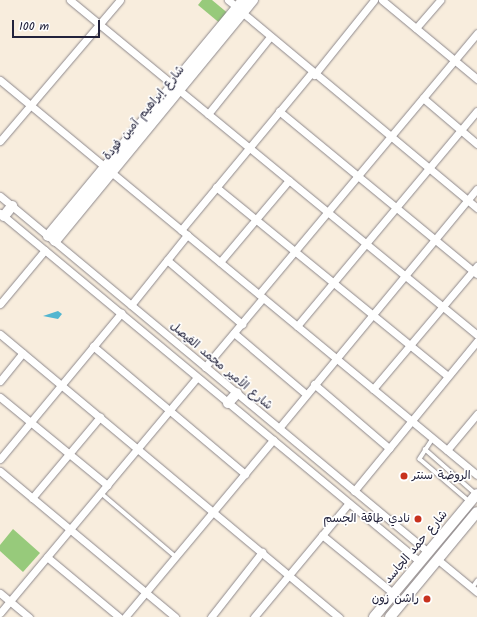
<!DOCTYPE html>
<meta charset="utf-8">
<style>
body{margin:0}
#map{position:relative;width:477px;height:617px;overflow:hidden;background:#f8eddd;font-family:Kalam,"Playpen Sans Arabic",sans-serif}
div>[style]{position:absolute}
.green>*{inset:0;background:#97ca7b}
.water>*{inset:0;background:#52b6d0}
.roads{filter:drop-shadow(0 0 1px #8d888c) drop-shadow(0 0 1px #8d888c)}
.lane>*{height:3.5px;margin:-1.75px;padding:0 1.75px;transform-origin:1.75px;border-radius:1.75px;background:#fff}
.street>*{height:7px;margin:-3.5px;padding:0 3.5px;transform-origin:3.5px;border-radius:3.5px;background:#fff}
.secondary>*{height:10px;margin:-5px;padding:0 5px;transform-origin:5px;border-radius:5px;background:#fff}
.dots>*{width:11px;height:11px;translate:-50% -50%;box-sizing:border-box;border:2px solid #fff;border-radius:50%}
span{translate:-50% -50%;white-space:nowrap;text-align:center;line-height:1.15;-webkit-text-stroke:3.5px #fff;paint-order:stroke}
.street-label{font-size:12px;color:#22223b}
.poi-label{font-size:12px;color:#22223b}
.left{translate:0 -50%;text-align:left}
.right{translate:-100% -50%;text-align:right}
.scale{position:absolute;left:12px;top:20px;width:88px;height:18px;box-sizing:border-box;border:2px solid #22223b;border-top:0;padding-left:5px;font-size:12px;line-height:14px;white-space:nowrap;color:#22223b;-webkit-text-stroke:3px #fff;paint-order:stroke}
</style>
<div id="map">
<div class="green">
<div style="clip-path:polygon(202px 0,212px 0,230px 15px,222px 25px,198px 5px)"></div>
<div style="clip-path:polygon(13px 529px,40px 553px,23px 572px,0 551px,0 545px)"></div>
</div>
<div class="water">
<div style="clip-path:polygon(58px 311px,62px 314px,58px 319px,43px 316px)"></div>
</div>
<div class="roads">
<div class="lane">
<div style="left:433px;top:439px;width:24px;rotate:123deg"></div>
<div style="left:420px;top:459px;width:65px;rotate:40.6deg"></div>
<div style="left:425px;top:449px;width:68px;rotate:41.4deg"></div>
<div style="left:101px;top:493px;width:97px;rotate:40.4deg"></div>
<div style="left:472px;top:588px;width:9px;rotate:-54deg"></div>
</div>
<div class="street">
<div style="left:70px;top:0;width:134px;rotate:39.5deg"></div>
<div style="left:228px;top:0;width:11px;rotate:38deg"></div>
<div style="left:382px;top:0;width:124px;rotate:39.7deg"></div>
<div style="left:243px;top:13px;width:305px;rotate:39.8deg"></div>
<div style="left:416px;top:28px;width:37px;rotate:-49deg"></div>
<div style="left:314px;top:75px;width:96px;rotate:-51.3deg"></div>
<div style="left:0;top:80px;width:619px;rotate:39.63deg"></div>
<div style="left:179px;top:90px;width:386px;rotate:39.4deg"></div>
<div style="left:423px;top:98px;width:71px;rotate:40.4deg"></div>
<div style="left:279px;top:111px;width:256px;rotate:39.5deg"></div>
<div style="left:208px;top:114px;width:99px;rotate:-51.2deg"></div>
<div style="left:0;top:141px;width:185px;rotate:-49.6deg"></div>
<div style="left:216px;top:187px;width:299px;rotate:39.2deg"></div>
<div style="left:0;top:196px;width:557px;rotate:39.75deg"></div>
<div style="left:0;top:213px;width:546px;rotate:39.72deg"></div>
<div style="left:181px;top:230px;width:205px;rotate:-50.3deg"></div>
<div style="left:167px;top:260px;width:99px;rotate:40.5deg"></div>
<div style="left:220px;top:262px;width:107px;rotate:-49.9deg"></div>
<div style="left:259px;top:294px;width:340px;rotate:-50.1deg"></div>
<div style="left:0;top:304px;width:70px;rotate:-50.2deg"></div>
<div style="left:131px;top:305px;width:90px;rotate:-51.3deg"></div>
<div style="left:297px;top:326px;width:280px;rotate:-50.1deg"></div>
<div style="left:234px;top:333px;width:94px;rotate:40.3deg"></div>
<div style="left:0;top:334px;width:442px;rotate:39.9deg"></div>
<div style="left:93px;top:346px;width:199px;rotate:40.1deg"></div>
<div style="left:205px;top:367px;width:90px;rotate:-50deg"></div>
<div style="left:0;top:381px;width:36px;rotate:-51deg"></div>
<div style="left:314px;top:384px;width:99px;rotate:40.5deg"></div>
<div style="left:373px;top:389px;width:161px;rotate:-49.8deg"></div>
<div style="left:0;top:397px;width:139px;rotate:39.4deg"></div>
<div style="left:279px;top:428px;width:310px;rotate:-50.4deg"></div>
<div style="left:447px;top:450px;width:47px;rotate:-50.2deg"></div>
<div style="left:0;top:459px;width:190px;rotate:-50.3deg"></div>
<div style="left:0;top:471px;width:228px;rotate:39.8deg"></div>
<div style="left:354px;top:491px;width:194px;rotate:-50.6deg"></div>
<div style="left:32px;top:498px;width:106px;rotate:-50deg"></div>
<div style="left:322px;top:535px;width:93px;rotate:39.3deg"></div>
<div style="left:47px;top:557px;width:94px;rotate:39.8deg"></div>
<div style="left:437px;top:559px;width:52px;rotate:39.5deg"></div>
<div style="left:0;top:593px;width:38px;rotate:40deg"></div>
<div style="left:0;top:613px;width:307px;rotate:-50.1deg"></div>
<div style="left:125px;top:617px;width:231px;rotate:-50.1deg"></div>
<div style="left:211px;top:617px;width:83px;rotate:-51.9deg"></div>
<div style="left:254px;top:617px;width:148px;rotate:-50.2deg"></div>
</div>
<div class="secondary">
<div style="left:4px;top:216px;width:13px;rotate:-51deg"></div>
<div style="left:48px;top:236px;width:306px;rotate:-50.4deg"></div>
<div style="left:55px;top:241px;width:312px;rotate:-50.6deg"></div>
<div style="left:228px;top:403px;width:13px;rotate:-48deg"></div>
<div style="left:374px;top:617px;width:160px;rotate:-50.1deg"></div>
<div style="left:390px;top:617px;width:136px;rotate:-50.4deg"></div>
</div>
</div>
<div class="dots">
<div style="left:404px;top:476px;background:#c8321e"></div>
<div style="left:418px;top:519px;background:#c8321e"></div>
<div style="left:427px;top:599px;background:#c8321e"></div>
</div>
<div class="street-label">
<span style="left:144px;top:113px;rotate:-50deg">شارع إبراهيم آمين فودة</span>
<span style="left:221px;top:366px;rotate:40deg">شارع الأمير محمد الفيصل</span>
<span style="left:416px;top:547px;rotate:-50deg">شارع حمد الجاسد</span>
</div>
<div class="poi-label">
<span class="left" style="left:412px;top:476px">الروضة سنتر</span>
<span class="right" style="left:410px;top:519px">نادي طاقة الجسم</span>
<span class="right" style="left:419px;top:599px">راشن زون</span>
</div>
<div class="scale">100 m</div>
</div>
